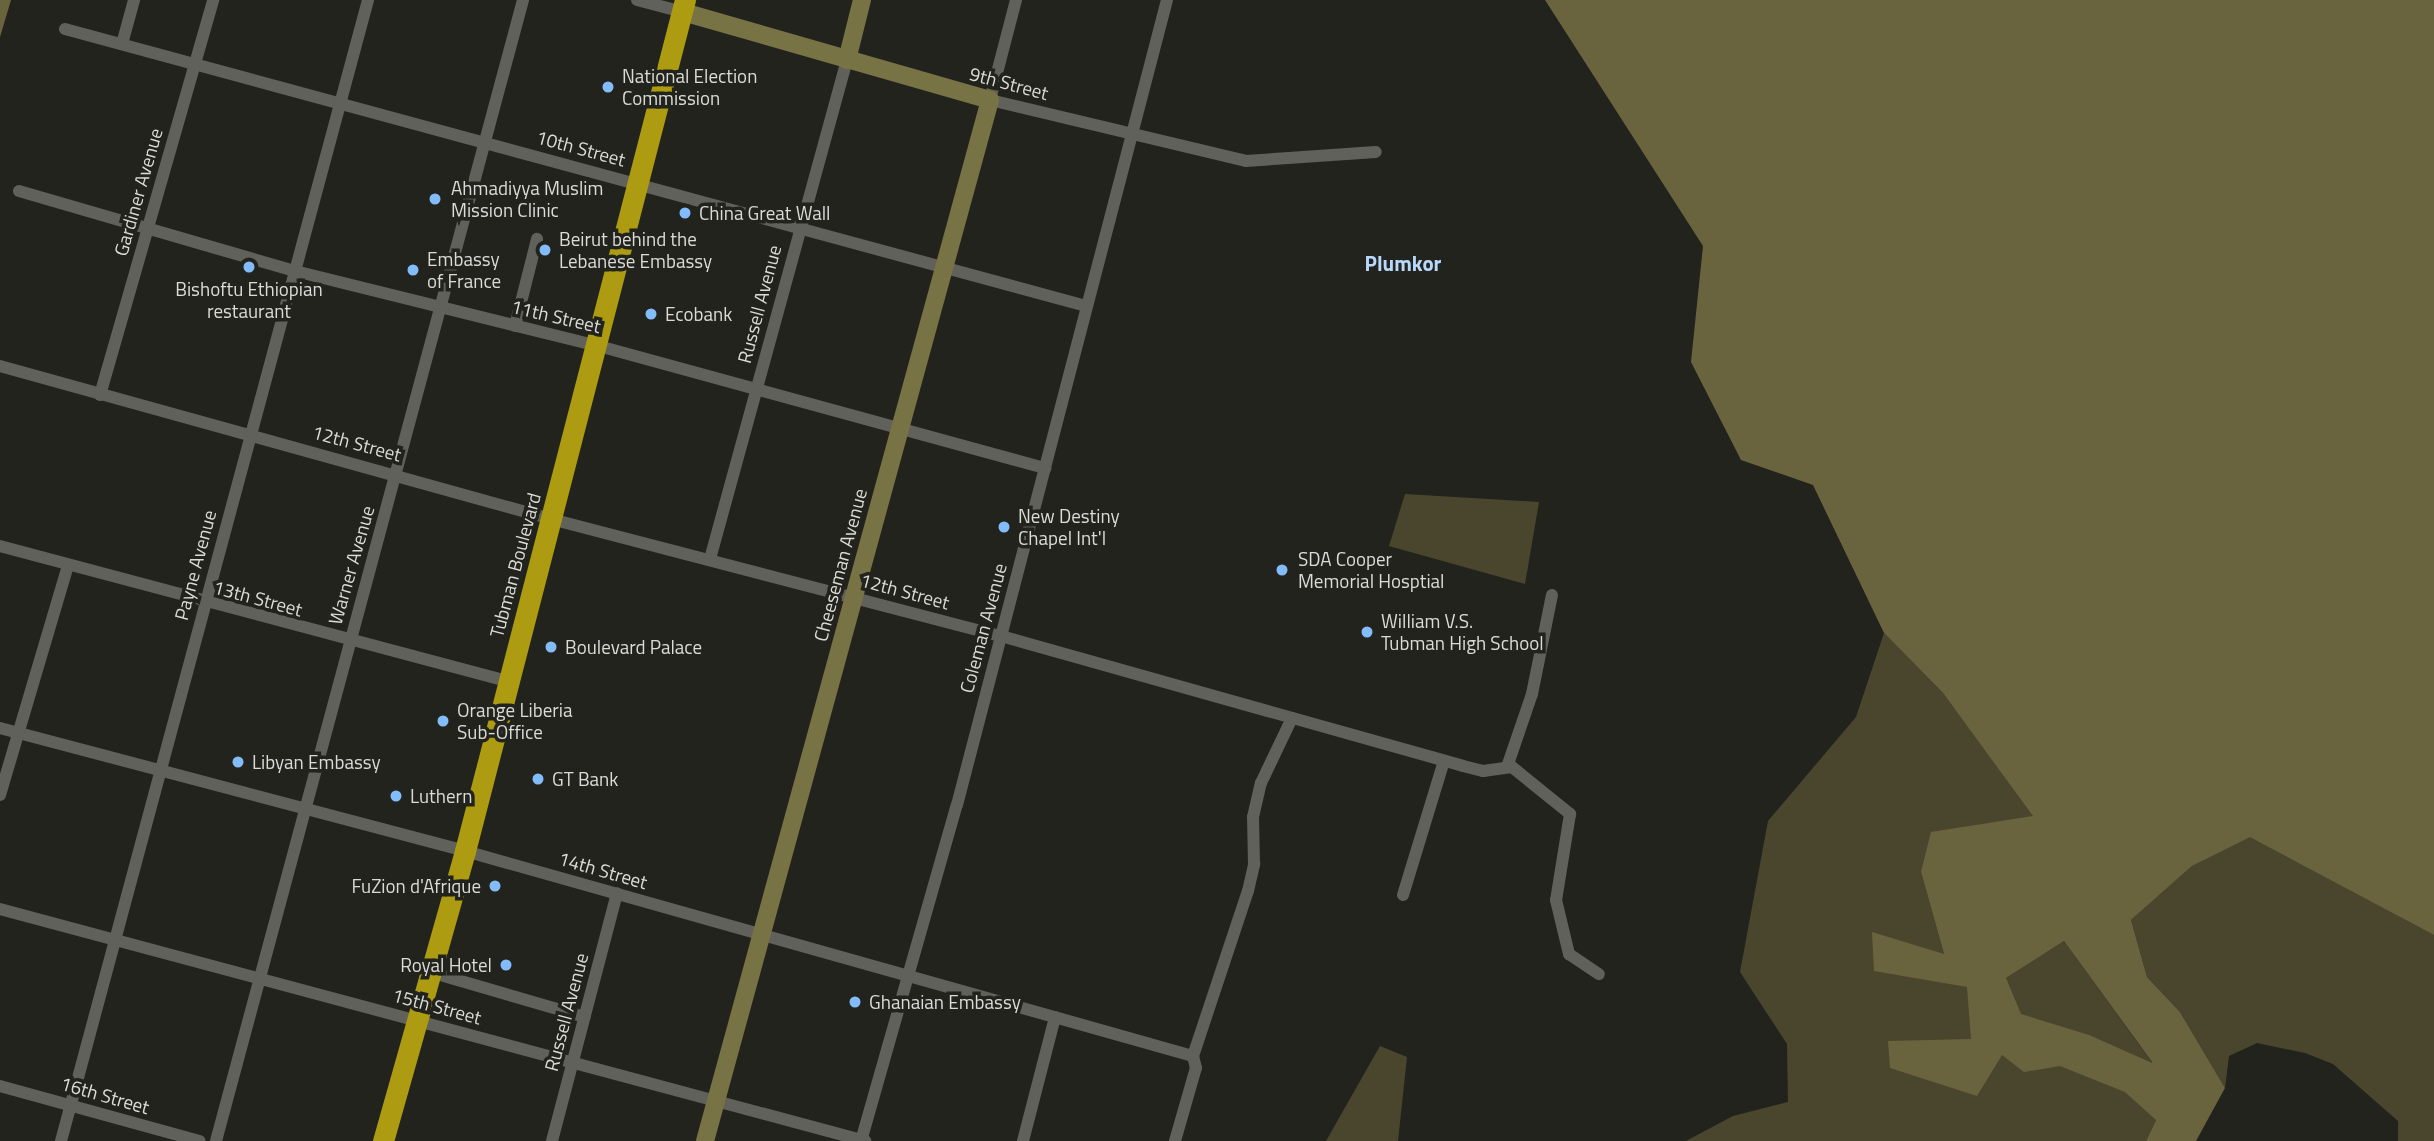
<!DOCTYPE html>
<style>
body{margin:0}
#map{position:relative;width:2434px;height:1141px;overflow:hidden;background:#23231e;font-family:"Titillium Web",sans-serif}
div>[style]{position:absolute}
.green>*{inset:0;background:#4a462e}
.water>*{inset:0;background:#69643d}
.street>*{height:12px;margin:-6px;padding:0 6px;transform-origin:6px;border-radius:6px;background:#61615b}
.secondary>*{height:18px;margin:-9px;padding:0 9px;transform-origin:9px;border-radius:9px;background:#787345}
.highway>*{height:21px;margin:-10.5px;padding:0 10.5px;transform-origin:10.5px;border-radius:10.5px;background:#ad9c11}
.dots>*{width:19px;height:19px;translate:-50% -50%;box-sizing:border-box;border:4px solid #23231e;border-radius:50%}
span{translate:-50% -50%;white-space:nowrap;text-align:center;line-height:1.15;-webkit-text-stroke:7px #23231e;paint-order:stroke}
.poi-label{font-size:19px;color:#dbdbd7}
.left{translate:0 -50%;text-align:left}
.right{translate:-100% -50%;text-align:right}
.street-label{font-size:19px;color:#dbdbd7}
.neighbourhood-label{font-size:21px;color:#b7d8fb;font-weight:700}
</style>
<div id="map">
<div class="green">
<div style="clip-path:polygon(1405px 494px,1539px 502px,1525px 584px,1389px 546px)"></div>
<div style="clip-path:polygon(1884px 633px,1943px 693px,2034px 816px,1921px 872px,1944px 954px,2006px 978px,2064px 941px,2153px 1064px,2156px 1120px,2146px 1141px,1686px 1141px,1733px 1116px,1788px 1102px,1787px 1044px,1740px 972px,1768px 821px,1856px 717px)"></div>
<div style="clip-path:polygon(2250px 836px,2434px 935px,2434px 1141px,2398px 1141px,2398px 1121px,2333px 1064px,2305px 1053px,2257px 1043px,2229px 1056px,2225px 1088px,2180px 1012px,2147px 977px,2131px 920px,2192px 866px)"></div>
<div style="clip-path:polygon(1380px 1046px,1407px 1057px,1398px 1141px,1326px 1141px)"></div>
</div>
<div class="water">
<div style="clip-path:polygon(0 0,11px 0,0 37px)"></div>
<div style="clip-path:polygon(evenodd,1545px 0,2434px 0,2434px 935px,2250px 837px,2192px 866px,2131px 920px,2147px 977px,2180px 1012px,2225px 1088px,2196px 1141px,2146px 1141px,2156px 1120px,2125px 1092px,2060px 1066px,2024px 1072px,2002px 1055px,1977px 1096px,1890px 1068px,1888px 1041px,1971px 1039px,1967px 987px,1874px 971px,1872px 932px,1944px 954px,1921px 872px,1931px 832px,2033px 816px,1943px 693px,1884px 633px,1813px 485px,1741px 460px,1691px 362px,1703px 246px,1545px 0,2064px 941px,2152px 1062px,2152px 1063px,2089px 1035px,2021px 1014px,2006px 978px,2064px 941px)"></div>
</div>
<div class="street">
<div style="left:637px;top:0;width:48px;rotate:14.6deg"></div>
<div style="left:1016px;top:0;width:103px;rotate:104.6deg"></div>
<div style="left:990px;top:100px;width:263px;rotate:13.4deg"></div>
<div style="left:1246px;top:161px;width:130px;rotate:-4deg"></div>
<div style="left:65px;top:29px;width:1058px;rotate:15.18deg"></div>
<div style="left:122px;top:44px;width:46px;rotate:-74.7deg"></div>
<div style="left:19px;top:191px;width:287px;rotate:16.2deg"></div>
<div style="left:295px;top:271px;width:309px;rotate:13.9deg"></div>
<div style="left:595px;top:345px;width:467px;rotate:15.3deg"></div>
<div style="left:515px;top:326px;width:90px;rotate:-75.8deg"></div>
<div style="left:0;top:366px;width:572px;rotate:15.52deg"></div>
<div style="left:551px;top:519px;width:465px;rotate:14.6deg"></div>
<div style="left:1001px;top:636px;width:480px;rotate:15.7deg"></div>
<div style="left:1463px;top:766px;width:21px;rotate:14deg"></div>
<div style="left:1483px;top:771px;width:29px;rotate:-8deg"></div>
<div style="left:1512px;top:767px;width:75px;rotate:39deg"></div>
<div style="left:1570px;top:814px;width:87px;rotate:99.2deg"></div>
<div style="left:1556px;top:900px;width:56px;rotate:76.5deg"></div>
<div style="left:1569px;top:954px;width:36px;rotate:34deg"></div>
<div style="left:100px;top:395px;width:411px;rotate:-74deg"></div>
<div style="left:0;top:546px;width:525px;rotate:14.91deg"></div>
<div style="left:710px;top:559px;width:517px;rotate:-74.65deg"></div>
<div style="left:0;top:728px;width:481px;rotate:14.8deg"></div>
<div style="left:465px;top:851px;width:756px;rotate:15.73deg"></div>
<div style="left:1507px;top:767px;width:77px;rotate:-71.1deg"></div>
<div style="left:1532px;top:694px;width:101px;rotate:-78.6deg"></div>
<div style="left:0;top:795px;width:240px;rotate:-73.5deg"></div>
<div style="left:1403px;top:895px;width:140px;rotate:-73deg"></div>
<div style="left:0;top:909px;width:896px;rotate:15.01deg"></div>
<div style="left:430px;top:972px;width:161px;rotate:16.2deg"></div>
<div style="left:1193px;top:1056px;width:174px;rotate:-71.6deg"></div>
<div style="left:1248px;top:891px;width:28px;rotate:-77deg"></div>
<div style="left:1254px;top:864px;width:47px;rotate:-91.2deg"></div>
<div style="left:1253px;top:817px;width:35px;rotate:-77deg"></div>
<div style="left:1261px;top:783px;width:72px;rotate:-64.5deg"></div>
<div style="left:0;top:1086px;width:207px;rotate:15.4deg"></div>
<div style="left:61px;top:1141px;width:1182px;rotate:-74.94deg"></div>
<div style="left:216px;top:1141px;width:1182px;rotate:-74.94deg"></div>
<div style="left:552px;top:1141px;width:256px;rotate:-75.3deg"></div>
<div style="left:861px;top:1141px;width:349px;rotate:-74.1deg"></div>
<div style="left:957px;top:805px;width:832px;rotate:-75.38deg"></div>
<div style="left:1023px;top:1141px;width:128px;rotate:-75.5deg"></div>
<div style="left:1175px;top:1141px;width:76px;rotate:-74deg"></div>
<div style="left:1196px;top:1068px;width:12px;rotate:-104deg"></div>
</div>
<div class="secondary">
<div style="left:683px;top:12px;width:319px;rotate:16deg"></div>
<div style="left:990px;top:100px;width:1079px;rotate:105.31deg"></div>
<div style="left:847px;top:60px;width:62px;rotate:-76deg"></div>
</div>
<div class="highway">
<div style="left:383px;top:1141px;width:301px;rotate:-74.2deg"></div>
<div style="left:465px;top:851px;width:879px;rotate:-75.51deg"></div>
</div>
<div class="dots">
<div style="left:608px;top:87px;background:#82bcfa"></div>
<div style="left:435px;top:199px;background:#82bcfa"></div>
<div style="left:685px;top:213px;background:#82bcfa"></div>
<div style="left:545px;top:250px;background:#82bcfa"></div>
<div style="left:249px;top:267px;background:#82bcfa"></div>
<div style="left:413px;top:270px;background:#82bcfa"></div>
<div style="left:651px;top:314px;background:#82bcfa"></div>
<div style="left:1004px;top:527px;background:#82bcfa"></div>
<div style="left:1282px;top:570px;background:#82bcfa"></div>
<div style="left:1367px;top:632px;background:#82bcfa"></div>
<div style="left:551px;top:647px;background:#82bcfa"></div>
<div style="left:443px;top:721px;background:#82bcfa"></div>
<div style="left:238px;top:762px;background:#82bcfa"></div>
<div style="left:538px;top:779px;background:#82bcfa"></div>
<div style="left:396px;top:796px;background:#82bcfa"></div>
<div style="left:495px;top:886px;background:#82bcfa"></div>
<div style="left:506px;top:965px;background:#82bcfa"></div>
<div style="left:855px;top:1002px;background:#82bcfa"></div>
</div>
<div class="poi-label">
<span class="left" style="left:622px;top:87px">National Election<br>Commission</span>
<span class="left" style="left:451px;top:199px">Ahmadiyya Muslim<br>Mission Clinic</span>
<span class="left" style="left:699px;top:213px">China Great Wall</span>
<span class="left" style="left:559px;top:250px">Beirut behind the<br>Lebanese Embassy</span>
<span class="left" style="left:427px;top:270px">Embassy<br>of France</span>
<span style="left:249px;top:300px">Bishoftu Ethiopian<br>restaurant</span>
<span class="left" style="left:665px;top:314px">Ecobank</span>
<span class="left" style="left:1018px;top:527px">New Destiny<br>Chapel Int'l</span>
<span class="left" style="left:1298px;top:570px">SDA Cooper<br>Memorial Hosptial</span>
<span class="left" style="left:1381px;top:632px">William V.S.<br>Tubman High School</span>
<span class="left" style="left:565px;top:647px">Boulevard Palace</span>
<span class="left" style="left:457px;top:721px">Orange Liberia<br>Sub-Office</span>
<span class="left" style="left:252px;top:762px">Libyan Embassy</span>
<span class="left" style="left:552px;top:779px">GT Bank</span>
<span class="left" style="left:410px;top:796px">Luthern</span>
<span class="right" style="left:481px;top:886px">FuZion d'Afrique</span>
<span class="right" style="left:492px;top:965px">Royal Hotel</span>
<span class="left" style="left:869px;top:1002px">Ghanaian Embassy</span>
</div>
<div class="street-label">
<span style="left:1009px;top:83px;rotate:15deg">9th Street</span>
<span style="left:581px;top:148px;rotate:15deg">10th Street</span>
<span style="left:138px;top:192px;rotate:-74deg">Gardiner Avenue</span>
<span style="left:759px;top:304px;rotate:-75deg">Russell Avenue</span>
<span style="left:556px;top:316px;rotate:13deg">11th Street</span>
<span style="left:357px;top:443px;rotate:15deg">12th Street</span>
<span style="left:195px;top:565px;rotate:-75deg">Payne Avenue</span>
<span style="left:351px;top:565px;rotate:-74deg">Warner Avenue</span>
<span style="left:515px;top:565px;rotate:-75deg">Tubman Boulevard</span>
<span style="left:840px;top:565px;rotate:-75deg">Cheeseman Avenue</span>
<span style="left:905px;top:591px;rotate:15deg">12th Street</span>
<span style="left:258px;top:598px;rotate:15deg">13th Street</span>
<span style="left:983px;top:628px;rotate:-75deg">Coleman Avenue</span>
<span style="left:603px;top:870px;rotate:16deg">14th Street</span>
<span style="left:437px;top:1006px;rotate:15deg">15th Street</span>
<span style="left:566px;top:1012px;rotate:-75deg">Russell Avenue</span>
<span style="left:105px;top:1095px;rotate:16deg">16th Street</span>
</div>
<div class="neighbourhood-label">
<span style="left:1403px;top:263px">Plumkor</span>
</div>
</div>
